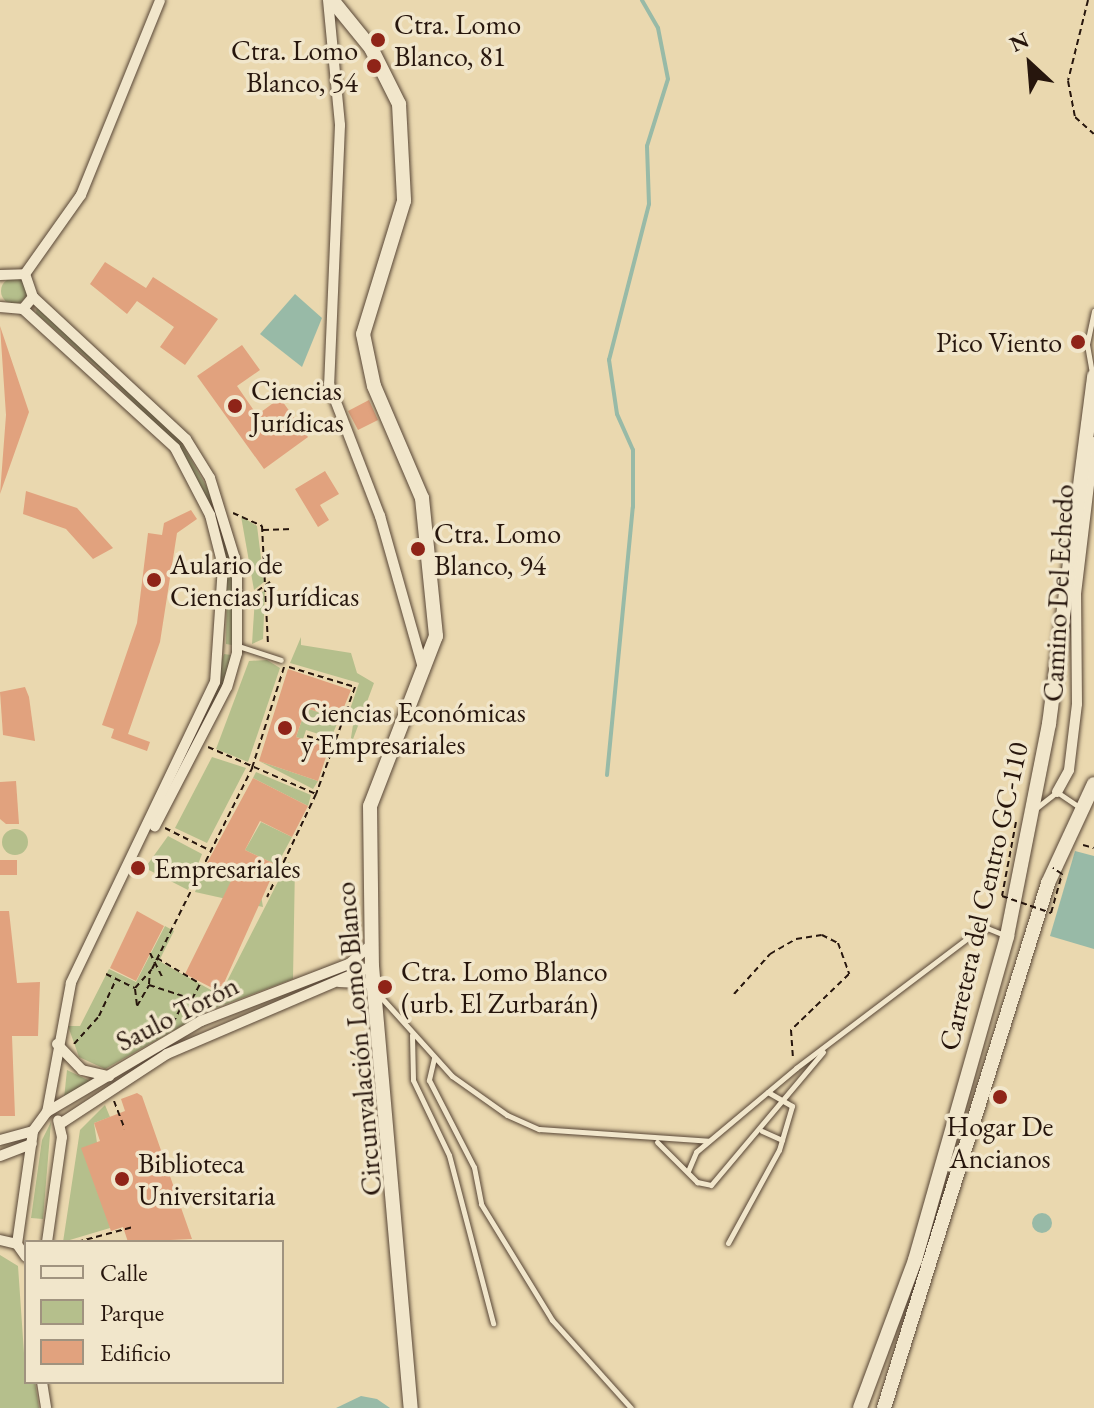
<!DOCTYPE html>
<meta charset="utf-8">
<style>
body{margin:0}
#map{position:relative;width:1094px;height:1408px;overflow:hidden;background:#ead8af;font-family:"EB Garamond",serif}
div>[style]{position:absolute}
.green>*{inset:0;background:#b5bf8c}
.round{border-radius:50%}
.water>*{inset:0;background:#98baa7}
.stream>*{height:4px;margin:-2px;padding:0 2px;transform-origin:2px;border-radius:2px;background:#98baa7}
.building>*{inset:0;background:#e1a27e}
.path>*{height:2px;margin-top:-1px;transform-origin:0;background:repeating-linear-gradient(90deg,#27160d 0 6px,transparent 0 10px)}
.roads{filter:drop-shadow(0 0 2px #584636) drop-shadow(0 0 2px #584636)}
.lane>*{height:5px;margin:-2.5px;padding:0 2.5px;transform-origin:2.5px;border-radius:2.5px;background:#f1e6cb}
.street>*{height:10px;margin:-5px;padding:0 5px;transform-origin:5px;border-radius:5px;background:#f1e6cb}
.secondary>*{height:14px;margin:-7px;padding:0 7px;transform-origin:7px;border-radius:7px;background:#f1e6cb}
.path-bridge>*{height:2px;margin-top:-1px;transform-origin:0;background:repeating-linear-gradient(90deg,#27160d 0 6px,transparent 0 10px)}
.dots>*{width:22px;height:22px;translate:-50% -50%;box-sizing:border-box;border:4px solid #f1e6cb;border-radius:50%}
span{translate:-50% -50%;white-space:nowrap;text-align:center;line-height:1.15;-webkit-text-stroke:7px #f1e6cb;paint-order:stroke}
.poi-label{font-size:28px;color:#27160d}
.left{translate:0 -50%;text-align:left}
.right{translate:-100% -50%;text-align:right}
.street-label{font-size:28px;color:#27160d}
.legend{position:absolute;left:24px;top:1240px;width:260px;height:144px;box-sizing:border-box;background:#f1e6cb;border:2px solid #a0937f;margin:0;padding:10px 14px;list-style:none;font-size:24px;color:#27160d}
.legend li{display:flex;align-items:center;gap:16px;height:40px}
.legend b{width:40px;border:2px solid #a0937f}
.north{position:absolute;left:990px;top:24px;width:80px;height:80px;-webkit-text-stroke:6px #f1e6cb;paint-order:stroke;rotate:334deg;font-size:22px;font-weight:700;line-height:32px;text-align:center;color:#27160d}
.north::after{content:'';display:block;margin:auto;width:28px;height:36px;background:#27160d;clip-path:polygon(50% 0,100% 100%,50% 72%,0 100%)}
</style>
<div id="map">
<div class="green">
<div class="round" style="left:1px;top:278px;width:26px;height:26px"></div>
<div style="clip-path:polygon(37px 306px,111px 371px,107px 375px,36px 313px)"></div>
<div style="clip-path:polygon(118px 377px,177px 435px,217px 505px,211px 508px,178px 448px,114px 382px)"></div>
<div style="clip-path:polygon(220px 514px,234px 573px,232px 645px,226px 644px,227px 580px,214px 516px)"></div>
<div style="clip-path:polygon(241px 516px,257px 526px,264px 582px,254px 590px)"></div>
<div style="clip-path:polygon(265px 590px,263px 639px,252px 644px,255px 597px)"></div>
<div style="clip-path:polygon(301px 637px,301px 645px,351px 653px,357px 673px,374px 683px,349px 750px,353px 725px,346px 721px,359px 683px,290px 663px)"></div>
<div style="clip-path:polygon(224px 654px,231px 655px,223px 688px,200px 740px,194px 737px)"></div>
<div style="clip-path:polygon(267px 660px,280px 668px,248px 762px,216px 749px,249px 661px)"></div>
<div style="clip-path:polygon(306px 708px,339px 719px,331px 738px,306px 730px,303px 739px,296px 737px)"></div>
<div style="clip-path:polygon(212px 757px,246px 768px,207px 843px,175px 828px)"></div>
<div style="clip-path:polygon(259px 761px,318px 781px,313px 789px)"></div>
<div style="clip-path:polygon(256px 772px,311px 795px,308px 806px,253px 778px)"></div>
<div style="clip-path:polygon(261px 822px,292px 837px,277px 865px,245px 850px)"></div>
<div class="round" style="left:2px;top:829px;width:26px;height:26px"></div>
<div style="clip-path:polygon(168px 836px,202px 854px,188px 890px,145px 868px)"></div>
<div style="clip-path:polygon(288px 862px,295px 865px,293px 979px,210px 1010px,105px 1069px,79px 1057px,68px 1026px,80px 1026px,109px 969px,136px 982px,165px 926px,174px 931px,159px 961px,220px 995px)"></div>
<div style="clip-path:polygon(206px 864px,260px 890px,263px 907px,195px 892px)"></div>
<div style="clip-path:polygon(67px 1070px,90px 1081px,64px 1099px)"></div>
<div style="clip-path:polygon(105px 1105px,110px 1117px,94px 1123px,110px 1228px,63px 1242px,80px 1130px)"></div>
<div style="clip-path:polygon(51px 1122px,43px 1219px,31px 1218px,42px 1140px)"></div>
<div style="clip-path:polygon(0 1255px,18px 1266px,26px 1382px,35px 1382px,39px 1408px,0 1408px)"></div>
</div>
<div class="water">
<div style="clip-path:polygon(295px 294px,322px 318px,302px 367px,260px 334px)"></div>
<div style="clip-path:polygon(1075px 851px,1094px 856px,1094px 949px,1050px 936px)"></div>
<div class="round" style="left:1032px;top:1213px;width:20px;height:20px"></div>
<div style="clip-path:polygon(361px 1396px,377px 1399px,390px 1408px,336px 1408px)"></div>
</div>
<div class="stream">
<div style="left:607px;top:775px;width:269px;rotate:-84.5deg"></div>
<div style="left:633px;top:507px;width:57px;rotate:-90deg"></div>
<div style="left:633px;top:450px;width:39px;rotate:-114deg"></div>
<div style="left:617px;top:414px;width:55px;rotate:-98.4deg"></div>
<div style="left:609px;top:360px;width:161px;rotate:-75.6deg"></div>
<div style="left:649px;top:204px;width:58px;rotate:-92deg"></div>
<div style="left:647px;top:146px;width:70px;rotate:-72.6deg"></div>
<div style="left:668px;top:79px;width:52px;rotate:-101.1deg"></div>
<div style="left:658px;top:28px;width:32px;rotate:-120deg"></div>
</div>
<div class="building">
<div style="clip-path:polygon(105px 262px,146px 288px,153px 277px,218px 319px,185px 365px,160px 347px,174px 327px,137px 301px,127px 314px,90px 284px)"></div>
<div style="clip-path:polygon(0 326px,29px 412px,0 494px,6px 415px)"></div>
<div style="clip-path:polygon(242px 345px,260px 370px,237px 386px,257px 415px,280px 398px,308px 437px,264px 469px,197px 376px)"></div>
<div style="clip-path:polygon(369px 400px,378px 420px,358px 430px,348px 411px)"></div>
<div style="clip-path:polygon(325px 471px,339px 494px,320px 505px,329px 520px,318px 527px,295px 489px)"></div>
<div style="clip-path:polygon(26px 491px,77px 508px,113px 548px,93px 559px,66px 529px,23px 514px)"></div>
<div style="clip-path:polygon(191px 510px,197px 519px,177px 533px,160px 642px,128px 734px,150px 742px,147px 751px,111px 738px,114px 729px,102px 725px,137px 623px,148px 533px,162px 535px,164px 523px)"></div>
<div style="clip-path:polygon(288px 669px,351px 690px,339px 719px,306px 708px,296px 737px,329px 748px,318px 781px,259px 761px)"></div>
<div style="clip-path:polygon(25px 687px,29px 697px,35px 741px,3px 735px,0 692px)"></div>
<div style="clip-path:polygon(253px 778px,308px 806px,292px 837px,260px 821px,245px 850px,277px 865px,220px 992px,185px 974px,233px 877px,207px 863px)"></div>
<div style="clip-path:polygon(16px 781px,19px 824px,6px 824px,0 819px,0 782px)"></div>
<div style="clip-path:polygon(0 860px,17px 860px,17px 875px,0 875px)"></div>
<div style="clip-path:polygon(0 911px,9px 911px,17px 983px,40px 982px,38px 1036px,12px 1036px,15px 1116px,0 1116px)"></div>
<div style="clip-path:polygon(137px 911px,164px 926px,136px 981px,110px 968px)"></div>
<div style="clip-path:polygon(137px 1093px,142px 1096px,192px 1239px,128px 1242px,123px 1227px,111px 1231px,81px 1148px,100px 1141px,94px 1123px,125px 1111px,121px 1099px)"></div>
</div>
<div class="path">
<div style="left:1088px;top:0;width:83px;rotate:103.9deg"></div>
<div style="left:1068px;top:81px;width:37px;rotate:79deg"></div>
<div style="left:1075px;top:117px;width:25px;rotate:42deg"></div>
<div style="left:233px;top:513px;width:32px;rotate:24deg"></div>
<div style="left:262px;top:526px;width:120px;rotate:87.1deg"></div>
<div style="left:263px;top:530px;width:30px;rotate:-2deg"></div>
<div style="left:249px;top:597px;width:26px;rotate:-36deg"></div>
<div style="left:289px;top:667px;width:69px;rotate:16.9deg"></div>
<div style="left:355px;top:687px;width:114px;rotate:110deg"></div>
<div style="left:307px;top:736px;width:27px;rotate:17deg"></div>
<div style="left:208px;top:747px;width:118px;rotate:23.5deg"></div>
<div style="left:316px;top:794px;width:114px;rotate:115.4deg"></div>
<div style="left:165px;top:828px;width:49px;rotate:26.6deg"></div>
<div style="left:1083px;top:845px;width:11px;rotate:15deg"></div>
<div style="left:157px;top:958px;width:49px;rotate:30.8deg"></div>
<div style="left:106px;top:974px;width:32px;rotate:26deg"></div>
<div style="left:135px;top:988px;width:25px;rotate:-48deg"></div>
<div style="left:152px;top:969px;width:225px;rotate:-63.5deg"></div>
<div style="left:252px;top:768px;width:106px;rotate:-72.4deg"></div>
<div style="left:149px;top:984px;width:13px;rotate:-86deg"></div>
<div style="left:135px;top:989px;width:17px;rotate:83deg"></div>
<div style="left:137px;top:1006px;width:24px;rotate:-60deg"></div>
<div style="left:149px;top:985px;width:45px;rotate:18deg"></div>
<div style="left:192px;top:999px;width:19px;rotate:-62deg"></div>
<div style="left:734px;top:994px;width:54px;rotate:-48deg"></div>
<div style="left:770px;top:954px;width:30px;rotate:-30deg"></div>
<div style="left:796px;top:939px;width:26px;rotate:-9deg"></div>
<div style="left:822px;top:935px;width:18px;rotate:27deg"></div>
<div style="left:838px;top:943px;width:33px;rotate:70deg"></div>
<div style="left:849px;top:974px;width:81px;rotate:136deg"></div>
<div style="left:791px;top:1030px;width:29px;rotate:86deg"></div>
<div style="left:173px;top:1023px;width:29px;rotate:-63deg"></div>
<div style="left:74px;top:1044px;width:38px;rotate:-48deg"></div>
<div style="left:99px;top:1016px;width:40px;rotate:-65deg"></div>
<div style="left:114px;top:1101px;width:30px;rotate:69deg"></div>
<div style="left:77px;top:1242px;width:58px;rotate:-15deg"></div>
</div>
<div class="roads">
<div class="lane">
<div style="left:1092px;top:373px;width:29px;rotate:-100deg"></div>
<div style="left:1087px;top:344px;width:34px;rotate:-78deg"></div>
<div style="left:238px;top:646px;width:45px;rotate:18deg"></div>
<div style="left:1035px;top:809px;width:28px;rotate:-38deg"></div>
<div style="left:1057px;top:792px;width:29px;rotate:34deg"></div>
<div style="left:379px;top:995px;width:109px;rotate:48deg"></div>
<div style="left:452px;top:1076px;width:67px;rotate:35.3deg"></div>
<div style="left:507px;top:1115px;width:35px;rotate:24deg"></div>
<div style="left:539px;top:1129px;width:170px;rotate:4deg"></div>
<div style="left:412px;top:1035px;width:45px;rotate:88.7deg"></div>
<div style="left:413px;top:1080px;width:83px;rotate:64.4deg"></div>
<div style="left:449px;top:1155px;width:174px;rotate:75.3deg"></div>
<div style="left:434px;top:1058px;width:23px;rotate:103deg"></div>
<div style="left:429px;top:1080px;width:98px;rotate:62.7deg"></div>
<div style="left:474px;top:1167px;width:38px;rotate:79deg"></div>
<div style="left:481px;top:1204px;width:136px;rotate:58.5deg"></div>
<div style="left:552px;top:1320px;width:118px;rotate:48.1deg"></div>
<div style="left:762px;top:1131px;width:22px;rotate:24deg"></div>
<div style="left:657px;top:1142px;width:57px;rotate:45deg"></div>
<div style="left:697px;top:1182px;width:14px;rotate:12deg"></div>
<div style="left:711px;top:1185px;width:174px;rotate:-49.9deg"></div>
<div style="left:688px;top:1171px;width:21px;rotate:-67deg"></div>
<div style="left:696px;top:1152px;width:131px;rotate:-40deg"></div>
<div style="left:796px;top:1068px;width:222px;rotate:-37.1deg"></div>
<div style="left:973px;top:934px;width:15px;rotate:-23deg"></div>
<div style="left:987px;top:928px;width:22px;rotate:22deg"></div>
<div style="left:728px;top:1243px;width:106px;rotate:-61.3deg"></div>
<div style="left:779px;top:1150px;width:46px;rotate:-73.5deg"></div>
<div style="left:792px;top:1106px;width:28px;rotate:-150deg"></div>
</div>
<div class="street">
<div style="left:328px;top:0;width:126px;rotate:84.5deg"></div>
<div style="left:340px;top:125px;width:259px;rotate:92.4deg"></div>
<div style="left:329px;top:384px;width:142px;rotate:68.9deg"></div>
<div style="left:380px;top:516px;width:161px;rotate:74.2deg"></div>
<div style="left:25px;top:274px;width:97px;rotate:-54.7deg"></div>
<div style="left:81px;top:195px;width:210px;rotate:-67.9deg"></div>
<div style="left:0;top:275px;width:25px;rotate:-2deg"></div>
<div style="left:25px;top:274px;width:24px;rotate:71deg"></div>
<div style="left:33px;top:297px;width:16px;rotate:130deg"></div>
<div style="left:23px;top:309px;width:23px;rotate:-175deg"></div>
<div style="left:33px;top:297px;width:209px;rotate:42.9deg"></div>
<div style="left:186px;top:439px;width:46px;rotate:58.4deg"></div>
<div style="left:210px;top:478px;width:91px;rotate:72.8deg"></div>
<div style="left:237px;top:565px;width:88px;rotate:90deg"></div>
<div style="left:237px;top:653px;width:35px;rotate:106deg"></div>
<div style="left:227px;top:687px;width:157px;rotate:117.4deg"></div>
<div style="left:23px;top:309px;width:206px;rotate:42.4deg"></div>
<div style="left:175px;top:448px;width:76px;rotate:62.4deg"></div>
<div style="left:210px;top:515px;width:53px;rotate:75.7deg"></div>
<div style="left:223px;top:566px;width:116px;rotate:93.9deg"></div>
<div style="left:215px;top:682px;width:334px;rotate:115.6deg"></div>
<div style="left:71px;top:983px;width:131px;rotate:100.5deg"></div>
<div style="left:1057px;top:792px;width:25px;rotate:-61deg"></div>
<div style="left:1069px;top:770px;width:66px;rotate:-83.1deg"></div>
<div style="left:1077px;top:704px;width:110px;rotate:-90.5deg"></div>
<div style="left:1076px;top:594px;width:153px;rotate:-83.2deg"></div>
<div style="left:339px;top:982px;width:35px;rotate:3deg"></div>
<div style="left:57px;top:1044px;width:36px;rotate:46deg"></div>
<div style="left:82px;top:1070px;width:28px;rotate:13deg"></div>
<div style="left:60px;top:1124px;width:128px;rotate:-33.2deg"></div>
<div style="left:167px;top:1054px;width:223px;rotate:-23.2deg"></div>
<div style="left:0;top:1140px;width:34px;rotate:-15deg"></div>
<div style="left:0;top:1156px;width:34px;rotate:-21deg"></div>
<div style="left:0;top:1240px;width:17px;rotate:13deg"></div>
<div style="left:47px;top:1242px;width:106px;rotate:-81.9deg"></div>
<div style="left:62px;top:1137px;width:17px;rotate:-103deg"></div>
<div style="left:26px;top:1257px;width:16px;rotate:-125deg"></div>
<div style="left:17px;top:1244px;width:114px;rotate:-81.9deg"></div>
<div style="left:33px;top:1131px;width:24px;rotate:-54deg"></div>
<div style="left:47px;top:1112px;width:179px;rotate:-30.6deg"></div>
<div style="left:201px;top:1021px;width:159px;rotate:-21.1deg"></div>
<div style="left:349px;top:964px;width:32px;rotate:-41deg"></div>
<div style="left:42px;top:1382px;width:26px;rotate:81deg"></div>
</div>
<div class="secondary">
<div style="left:332px;top:0;width:62px;rotate:50.9deg"></div>
<div style="left:371px;top:48px;width:63px;rotate:63.4deg"></div>
<div style="left:399px;top:104px;width:97px;rotate:87deg"></div>
<div style="left:404px;top:201px;width:139px;rotate:107.1deg"></div>
<div style="left:363px;top:334px;width:53px;rotate:78.1deg"></div>
<div style="left:374px;top:386px;width:122px;rotate:66.8deg"></div>
<div style="left:422px;top:498px;width:139px;rotate:84.2deg"></div>
<div style="left:436px;top:636px;width:182px;rotate:111.2deg"></div>
<div style="left:370px;top:806px;width:160px;rotate:89.3deg"></div>
<div style="left:372px;top:966px;width:444px;rotate:85deg"></div>
<div style="left:860px;top:1408px;width:158px;rotate:-69.6deg"></div>
<div style="left:915px;top:1260px;width:337px;rotate:-74.1deg"></div>
<div style="left:1007px;top:936px;width:216px;rotate:-78.8deg"></div>
<div style="left:1049px;top:724px;width:351px;rotate:-82.6deg"></div>
<div style="left:884px;top:1408px;width:550px;rotate:-72.65deg"></div>
<div style="left:1048px;top:883px;width:109px;rotate:-65.1deg"></div>
</div>
</div>
<div class="path-bridge">
<div style="left:1016px;top:822px;width:75px;rotate:100.7deg"></div>
<div style="left:1002px;top:896px;width:52px;rotate:19.1deg"></div>
<div style="left:1051px;top:913px;width:41px;rotate:-74.2deg"></div>
<div style="left:1062px;top:874px;width:11px;rotate:-146deg"></div>
<div style="left:150px;top:953px;width:29px;rotate:63deg"></div>
</div>
<div class="dots">
<div style="left:378px;top:40px;background:#8f2418"></div>
<div style="left:374px;top:66px;background:#8f2418"></div>
<div style="left:1078px;top:342px;background:#8f2418"></div>
<div style="left:235px;top:406px;background:#8f2418"></div>
<div style="left:418px;top:549px;background:#8f2418"></div>
<div style="left:154px;top:580px;background:#8f2418"></div>
<div style="left:285px;top:728px;background:#8f2418"></div>
<div style="left:138px;top:868px;background:#8f2418"></div>
<div style="left:385px;top:987px;background:#8f2418"></div>
<div style="left:1000px;top:1097px;background:#8f2418"></div>
<div style="left:122px;top:1179px;background:#8f2418"></div>
</div>
<div class="poi-label">
<span class="left" style="left:394px;top:40px">Ctra. Lomo<br>Blanco, 81</span>
<span class="right" style="left:358px;top:66px">Ctra. Lomo<br>Blanco, 54</span>
<span class="right" style="left:1062px;top:342px">Pico Viento</span>
<span class="left" style="left:251px;top:406px">Ciencias<br>Jurídicas</span>
<span class="left" style="left:434px;top:549px">Ctra. Lomo<br>Blanco, 94</span>
<span class="left" style="left:170px;top:580px">Aulario de<br>Ciencias Jurídicas</span>
<span class="left" style="left:301px;top:728px">Ciencias Económicas<br>y Empresariales</span>
<span class="left" style="left:154px;top:868px">Empresariales</span>
<span class="left" style="left:401px;top:987px">Ctra. Lomo Blanco<br>(urb. El Zurbarán)</span>
<span style="left:1000px;top:1142px">Hogar De<br>Ancianos</span>
<span class="left" style="left:138px;top:1179px">Biblioteca<br>Universitaria</span>
</div>
<div class="street-label">
<span style="left:1058px;top:593px;rotate:-87deg">Camino Del Echedo</span>
<span style="left:983px;top:896px;rotate:-77deg">Carretera del Centro GC-110</span>
<span style="left:177px;top:1013px;rotate:-27deg">Saulo Torón</span>
<span style="left:358px;top:1039px;rotate:-95deg">Circunvalación Lomo Blanco</span>
</div>
<ul class="legend">
<li><b style="height:10px;background:#f1e6cb"></b>Calle</li>
<li><b style="height:22px;background:#b5bf8c"></b>Parque</li>
<li><b style="height:22px;background:#e1a27e"></b>Edificio</li>
</ul>
<div class="north">N</div>
</div>
